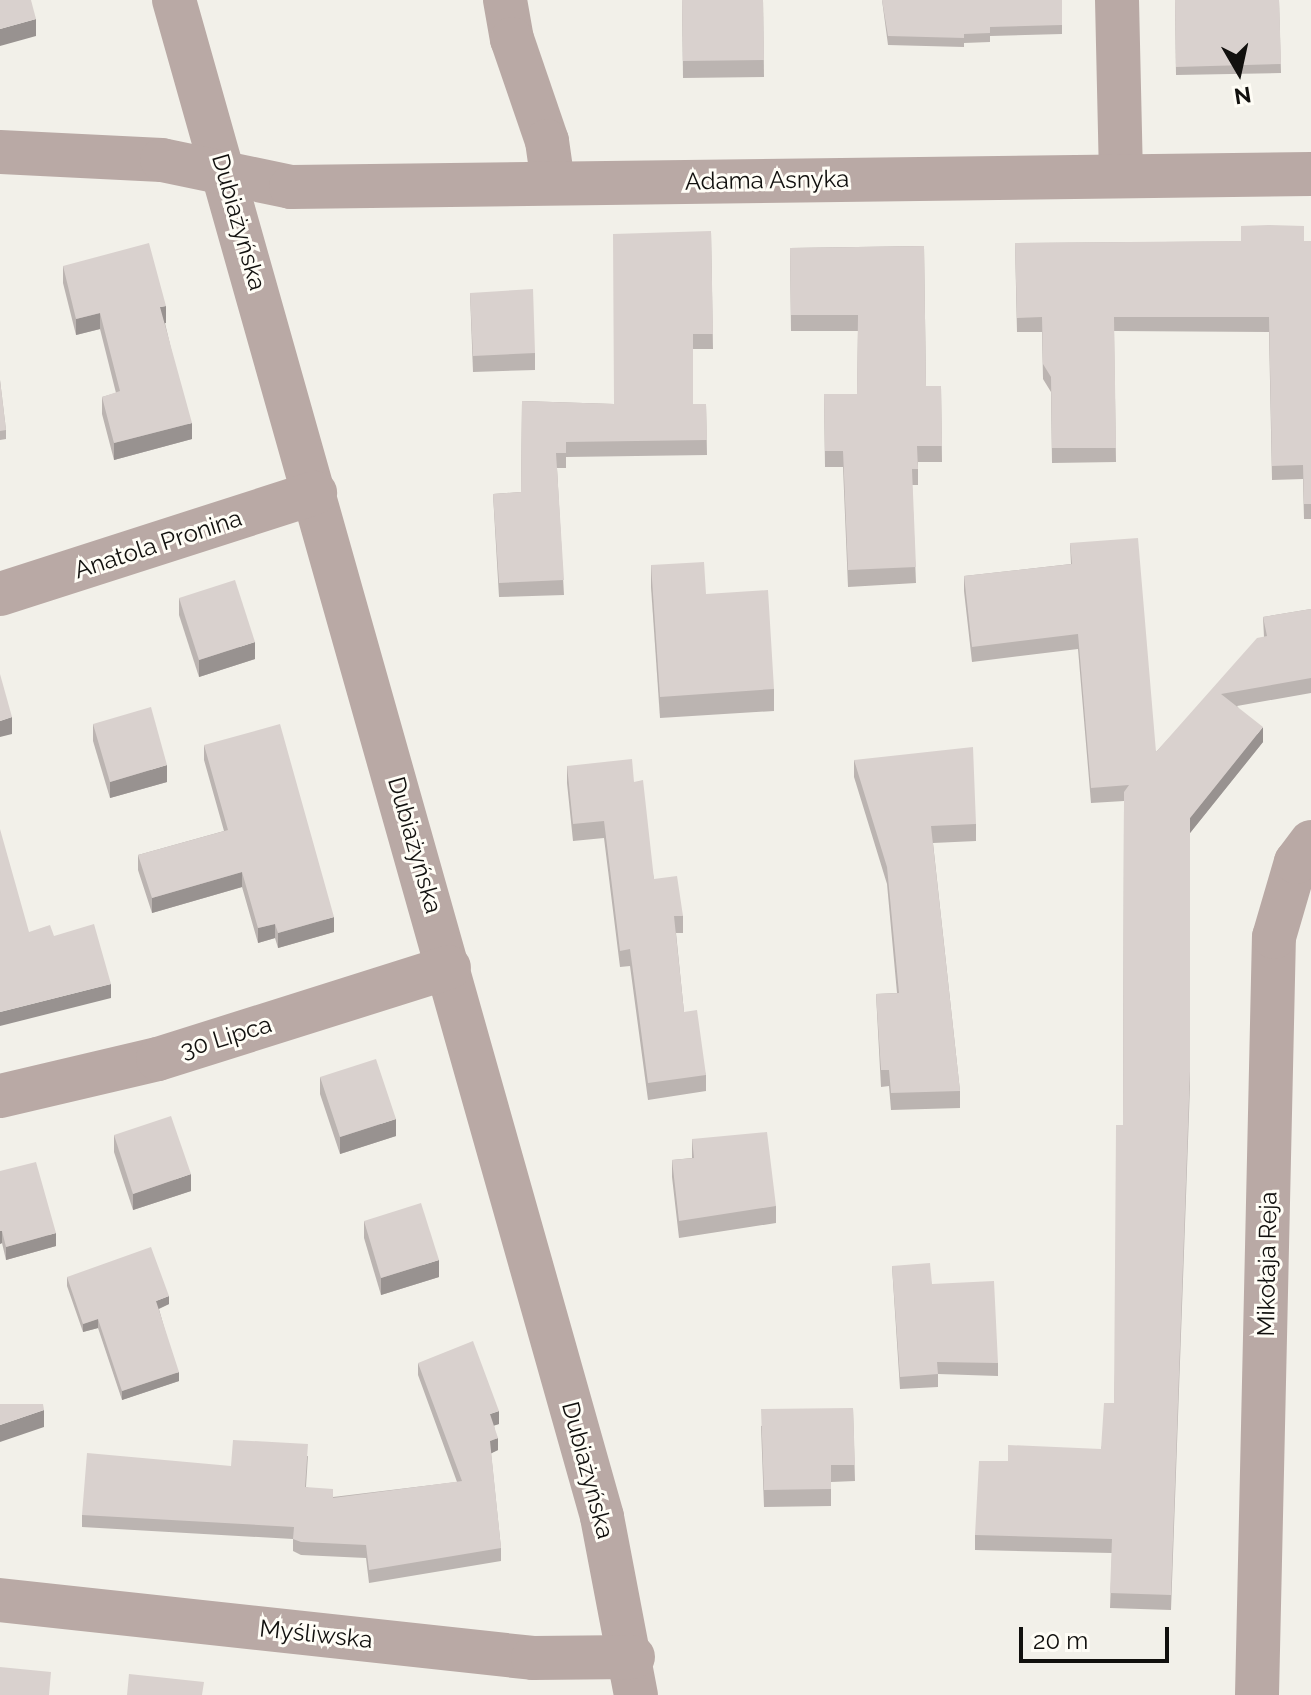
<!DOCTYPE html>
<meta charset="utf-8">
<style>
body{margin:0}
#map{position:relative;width:1311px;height:1695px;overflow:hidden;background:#f2f0e9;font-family:Raleway,sans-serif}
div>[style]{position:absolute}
.minor>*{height:44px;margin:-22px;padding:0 22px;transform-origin:22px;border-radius:22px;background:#b9a9a5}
.wall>*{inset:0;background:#bbb4b1}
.shaded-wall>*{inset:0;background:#989290}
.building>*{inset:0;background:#d9d1ce}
span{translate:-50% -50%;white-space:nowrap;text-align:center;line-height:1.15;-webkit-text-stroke:6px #fffdf6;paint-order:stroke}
.street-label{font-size:24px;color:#11100e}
.north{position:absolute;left:1199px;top:32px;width:80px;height:80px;-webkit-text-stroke:6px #fffdf6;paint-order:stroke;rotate:171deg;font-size:22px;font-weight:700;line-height:32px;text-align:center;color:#11100e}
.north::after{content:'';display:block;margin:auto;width:28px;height:36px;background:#11100e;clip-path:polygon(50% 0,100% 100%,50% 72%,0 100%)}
.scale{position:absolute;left:1019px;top:1627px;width:150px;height:36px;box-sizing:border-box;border:4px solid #11100e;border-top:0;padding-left:10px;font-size:24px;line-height:28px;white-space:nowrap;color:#11100e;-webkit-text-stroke:6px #fffdf6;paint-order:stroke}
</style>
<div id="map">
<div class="minor">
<div style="left:174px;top:0;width:1576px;rotate:74.24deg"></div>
<div style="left:602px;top:1517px;width:181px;rotate:79.2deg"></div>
<div style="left:505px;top:0;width:40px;rotate:80deg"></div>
<div style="left:512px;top:39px;width:108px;rotate:71.1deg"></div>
<div style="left:547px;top:141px;width:42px;rotate:81.9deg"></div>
<div style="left:1117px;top:0;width:176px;rotate:88.7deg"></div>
<div style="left:0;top:152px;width:162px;rotate:2.8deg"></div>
<div style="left:162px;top:160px;width:132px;rotate:11.8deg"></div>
<div style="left:291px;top:187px;width:1020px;rotate:-0.73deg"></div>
<div style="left:0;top:594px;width:331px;rotate:-17.8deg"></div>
<div style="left:0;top:1096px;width:162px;rotate:-13.2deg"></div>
<div style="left:158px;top:1059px;width:305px;rotate:-17.5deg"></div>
<div style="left:0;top:1600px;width:536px;rotate:6.21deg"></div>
<div style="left:533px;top:1658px;width:100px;rotate:-0.6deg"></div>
<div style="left:1257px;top:1695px;width:758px;rotate:-88.72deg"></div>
<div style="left:1274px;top:937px;width:78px;rotate:-73.7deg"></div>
<div style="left:1296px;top:862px;width:25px;rotate:-53deg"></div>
</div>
<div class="wall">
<div style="clip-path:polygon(682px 0,763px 0,764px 77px,683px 78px)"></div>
<div style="clip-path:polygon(882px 0,1062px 0,1062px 34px,990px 36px,990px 42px,964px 43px,964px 47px,888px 45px)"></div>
<div style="clip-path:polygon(1175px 0,1279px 0,1281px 73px,1176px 75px)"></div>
<div style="clip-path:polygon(711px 231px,713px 349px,693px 349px,693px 404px,706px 404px,707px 455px,566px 457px,566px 468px,557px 468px,564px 595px,499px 597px,493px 494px,521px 492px,522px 401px,614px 404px)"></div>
<div style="clip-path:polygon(1311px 241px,1311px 519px,1304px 519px,1303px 479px,1272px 480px,1269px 332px,1114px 331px,1116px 462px,1052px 463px,1051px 392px,1043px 379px,1042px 332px,1017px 332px,1015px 243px)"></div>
<div style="clip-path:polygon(924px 246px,926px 386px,941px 386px,942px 462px,918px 462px,918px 485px,912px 485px,916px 583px,848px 587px,843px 467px,825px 467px,824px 394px,857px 394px,858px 331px,791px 331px,790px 248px)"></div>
<div style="clip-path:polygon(63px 266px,166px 323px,165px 323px,192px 439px,114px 460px,102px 414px,102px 397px,116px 393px,100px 329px,76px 335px,63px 283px)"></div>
<div style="clip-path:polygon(470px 293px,535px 353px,535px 370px,473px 372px)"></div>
<div style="clip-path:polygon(0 380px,6px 430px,6px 439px,0 440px)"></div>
<div style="clip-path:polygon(1070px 543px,1156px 752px,1264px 637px,1263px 617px,1311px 609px,1311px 693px,1237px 706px,1263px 742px,1190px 833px,1190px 1086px,1171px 1610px,1110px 1608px,1112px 1553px,975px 1550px,975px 1535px,1008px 1461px,1101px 1449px,1114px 1403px,1123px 1125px,1124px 801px,1091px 803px,1078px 649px,972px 662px,964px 591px,964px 576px,1071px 564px)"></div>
<div style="clip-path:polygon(651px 565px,706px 594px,774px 689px,774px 711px,660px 718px,651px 587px)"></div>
<div style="clip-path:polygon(179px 598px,255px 659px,199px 677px,179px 615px)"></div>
<div style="clip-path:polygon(93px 724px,167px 782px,110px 798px,93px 741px)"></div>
<div style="clip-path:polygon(204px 745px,334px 932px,278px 948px,275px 938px,258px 943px,242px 887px,152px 913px,138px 870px,138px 855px,224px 831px,204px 760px)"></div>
<div style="clip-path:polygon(854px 760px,976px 824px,976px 841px,933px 843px,960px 1091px,960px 1108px,891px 1110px,889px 1086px,881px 1087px,876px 994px,897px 993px,887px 884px,854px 777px)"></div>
<div style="clip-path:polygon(567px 766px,634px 782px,654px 879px,683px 916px,683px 933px,676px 933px,684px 1012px,706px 1075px,706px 1091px,648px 1100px,630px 966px,620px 967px,604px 838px,573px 841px,567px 783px)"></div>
<div style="clip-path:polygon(320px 1077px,396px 1136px,340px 1154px,320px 1094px)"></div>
<div style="clip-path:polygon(114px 1135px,191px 1191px,133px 1210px,114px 1152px)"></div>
<div style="clip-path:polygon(692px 1139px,776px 1206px,776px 1223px,679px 1238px,672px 1177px,672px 1160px,692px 1158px)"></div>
<div style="clip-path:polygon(0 1171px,56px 1246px,6px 1260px,2px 1243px,0 1244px)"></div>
<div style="clip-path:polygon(364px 1221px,439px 1277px,381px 1295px,364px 1238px)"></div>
<div style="clip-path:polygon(892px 1266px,932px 1284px,998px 1363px,998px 1376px,938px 1374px,938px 1387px,900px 1389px)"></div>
<div style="clip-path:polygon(67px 1277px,169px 1304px,159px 1309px,179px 1381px,122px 1400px,98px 1328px,83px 1332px,67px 1286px)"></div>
<div style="clip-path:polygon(418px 1363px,499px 1424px,494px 1425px,498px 1450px,491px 1453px,501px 1548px,501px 1561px,369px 1583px,366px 1558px,301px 1555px,293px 1551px,293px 1539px,82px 1527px,82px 1515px,231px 1466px,308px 1456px,306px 1487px,333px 1497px,457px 1482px,418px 1375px)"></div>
<div style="clip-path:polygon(853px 1408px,855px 1481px,831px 1482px,831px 1506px,764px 1507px,761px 1426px)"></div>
</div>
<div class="shaded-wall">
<div style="clip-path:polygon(36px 19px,36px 36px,0 46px,0 29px)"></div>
<div style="clip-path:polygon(166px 306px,166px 323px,160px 324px,160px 307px)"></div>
<div style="clip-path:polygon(100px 313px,100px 329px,76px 335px,76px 319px)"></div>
<div style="clip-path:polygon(192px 423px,192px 439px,114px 460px,114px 443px)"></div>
<div style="clip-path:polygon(255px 642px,255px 659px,199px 677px,199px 660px)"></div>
<div style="clip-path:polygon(12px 717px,12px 734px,0 737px,0 721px)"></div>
<div style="clip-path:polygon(1263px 727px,1263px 742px,1190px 833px,1190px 818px)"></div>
<div style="clip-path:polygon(167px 765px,167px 782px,110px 798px,110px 782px)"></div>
<div style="clip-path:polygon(242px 872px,242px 887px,152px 913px,152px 898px)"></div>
<div style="clip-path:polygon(334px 917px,334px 932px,278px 948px,278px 933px)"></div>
<div style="clip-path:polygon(275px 924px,275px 938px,258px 943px,258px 928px)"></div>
<div style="clip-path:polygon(111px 984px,111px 998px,0 1026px,0 1012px)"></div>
<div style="clip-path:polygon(396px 1119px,396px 1136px,340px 1154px,340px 1137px)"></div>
<div style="clip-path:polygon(191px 1174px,191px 1191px,133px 1210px,133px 1194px)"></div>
<div style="clip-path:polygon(0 1231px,2px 1231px,2px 1243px,0 1244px)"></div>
<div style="clip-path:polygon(56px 1233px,56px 1246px,6px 1260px,6px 1247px)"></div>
<div style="clip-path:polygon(439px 1260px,439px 1277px,381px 1295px,381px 1278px)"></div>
<div style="clip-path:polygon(169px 1296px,169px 1304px,156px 1310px,156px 1301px)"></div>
<div style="clip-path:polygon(98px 1319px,98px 1328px,83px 1332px,83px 1324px)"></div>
<div style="clip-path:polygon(179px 1372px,179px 1381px,122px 1400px,122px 1391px)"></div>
<div style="clip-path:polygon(44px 1410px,44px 1427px,0 1442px,0 1425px)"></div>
<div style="clip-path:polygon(499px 1411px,499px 1424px,490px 1427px,490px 1414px)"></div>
<div style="clip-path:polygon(498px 1438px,498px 1450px,490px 1454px,490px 1441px)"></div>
</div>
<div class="building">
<div style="clip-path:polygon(0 0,31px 0,36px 19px,0 29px)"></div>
<div style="clip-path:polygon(682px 0,763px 0,764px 60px,683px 61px)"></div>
<div style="clip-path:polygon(882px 0,1062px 0,1062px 25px,990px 27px,990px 33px,964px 34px,964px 38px,888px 36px)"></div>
<div style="clip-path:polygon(1175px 0,1279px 0,1281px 64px,1176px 67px)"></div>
<div style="clip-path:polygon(1268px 225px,1304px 226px,1304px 241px,1311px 241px,1311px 504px,1304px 504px,1303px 465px,1272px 466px,1269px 317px,1114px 317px,1116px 448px,1052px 448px,1051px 377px,1043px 364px,1042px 317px,1017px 318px,1015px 243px,1241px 241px,1241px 226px)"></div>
<div style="clip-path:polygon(711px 231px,713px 334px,693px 334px,693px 404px,706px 404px,707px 440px,566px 442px,566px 453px,556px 453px,564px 580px,499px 583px,493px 494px,521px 492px,522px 401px,614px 404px,613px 234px)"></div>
<div style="clip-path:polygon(149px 243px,166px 306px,160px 307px,192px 423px,114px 443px,102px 397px,120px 391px,100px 313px,76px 319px,63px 266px)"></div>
<div style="clip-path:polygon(924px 246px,926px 386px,941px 386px,942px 446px,917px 446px,918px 469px,912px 469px,916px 567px,848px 570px,843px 451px,825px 451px,824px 394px,857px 394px,858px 315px,791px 315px,790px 248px)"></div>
<div style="clip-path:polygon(533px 289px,535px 353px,473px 356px,470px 293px)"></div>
<div style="clip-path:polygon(0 380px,6px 430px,0 431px)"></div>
<div style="clip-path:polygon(1138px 538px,1156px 752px,1257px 638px,1267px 636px,1263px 617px,1311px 609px,1311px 678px,1221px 694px,1263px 727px,1190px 818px,1190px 1071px,1171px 1595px,1110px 1593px,1112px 1539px,975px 1535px,979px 1461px,1008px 1461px,1008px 1445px,1101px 1449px,1104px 1403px,1114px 1403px,1116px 1125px,1123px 1125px,1124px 792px,1129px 785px,1091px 788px,1078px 634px,972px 647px,964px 576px,1072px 564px,1070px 543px)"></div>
<div style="clip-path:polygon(704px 562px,706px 594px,768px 590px,774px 689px,660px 697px,651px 565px)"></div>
<div style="clip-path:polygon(235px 580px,255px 642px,199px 660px,179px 598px)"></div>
<div style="clip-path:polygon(0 674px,12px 717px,0 721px)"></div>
<div style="clip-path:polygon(151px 707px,167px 765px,110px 782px,93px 724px)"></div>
<div style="clip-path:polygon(280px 724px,334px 917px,278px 933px,275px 924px,258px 928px,242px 872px,152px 898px,138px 855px,228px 830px,204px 745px)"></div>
<div style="clip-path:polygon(973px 747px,976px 824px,931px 826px,960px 1091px,891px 1093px,889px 1070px,881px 1070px,876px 994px,899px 993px,887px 867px,854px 760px)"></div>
<div style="clip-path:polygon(632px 759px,634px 782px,643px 780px,654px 879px,677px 876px,683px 916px,674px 916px,684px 1012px,697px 1010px,706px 1075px,648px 1083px,630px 949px,620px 951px,604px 821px,573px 824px,567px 766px)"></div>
<div style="clip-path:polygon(0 829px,29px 932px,50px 925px,54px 936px,94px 924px,111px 984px,0 1012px)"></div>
<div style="clip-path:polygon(376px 1059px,396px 1119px,340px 1137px,320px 1077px)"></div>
<div style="clip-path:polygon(171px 1116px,191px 1174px,133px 1194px,114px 1135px)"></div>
<div style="clip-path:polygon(767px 1132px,776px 1206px,679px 1221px,672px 1160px,694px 1158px,692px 1139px)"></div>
<div style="clip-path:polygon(36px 1162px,56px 1233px,6px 1247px,2px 1231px,0 1231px,0 1171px)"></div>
<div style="clip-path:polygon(421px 1203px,439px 1260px,381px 1278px,364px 1221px)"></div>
<div style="clip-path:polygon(151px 1247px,169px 1296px,156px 1301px,179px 1372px,122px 1391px,98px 1319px,83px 1324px,67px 1277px)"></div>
<div style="clip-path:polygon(930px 1263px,932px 1284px,994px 1281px,998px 1363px,937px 1362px,938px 1374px,900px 1377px,892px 1266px)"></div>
<div style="clip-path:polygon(473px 1341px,499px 1411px,490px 1414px,498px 1438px,490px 1441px,501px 1548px,369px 1570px,366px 1545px,301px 1542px,293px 1539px,294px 1527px,82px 1515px,87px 1453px,231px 1466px,233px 1440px,308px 1444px,305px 1487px,333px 1489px,333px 1498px,462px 1481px,418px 1363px)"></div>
<div style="clip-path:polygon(0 1404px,43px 1404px,44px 1410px,0 1425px)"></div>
<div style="clip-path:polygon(853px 1408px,855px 1465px,831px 1465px,831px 1489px,764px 1490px,761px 1409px)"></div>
<div style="clip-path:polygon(0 1667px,51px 1672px,49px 1695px,0 1695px)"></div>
<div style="clip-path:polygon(129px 1674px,204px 1682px,202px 1695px,127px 1695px)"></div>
</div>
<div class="street-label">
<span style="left:767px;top:180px;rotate:-1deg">Adama Asnyka</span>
<span style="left:239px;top:222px;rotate:74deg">Dubiażyńska</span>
<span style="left:158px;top:544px;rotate:-18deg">Anatola Pronina</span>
<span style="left:415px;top:845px;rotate:74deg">Dubiażyńska</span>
<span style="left:226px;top:1037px;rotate:-17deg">30 Lipca</span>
<span style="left:1267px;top:1264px;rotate:-89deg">Mikołaja Reja</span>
<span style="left:588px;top:1470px;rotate:75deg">Dubiażyńska</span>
<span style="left:316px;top:1634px;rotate:6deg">Myśliwska</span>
</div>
<div class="north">N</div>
<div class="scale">20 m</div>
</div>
